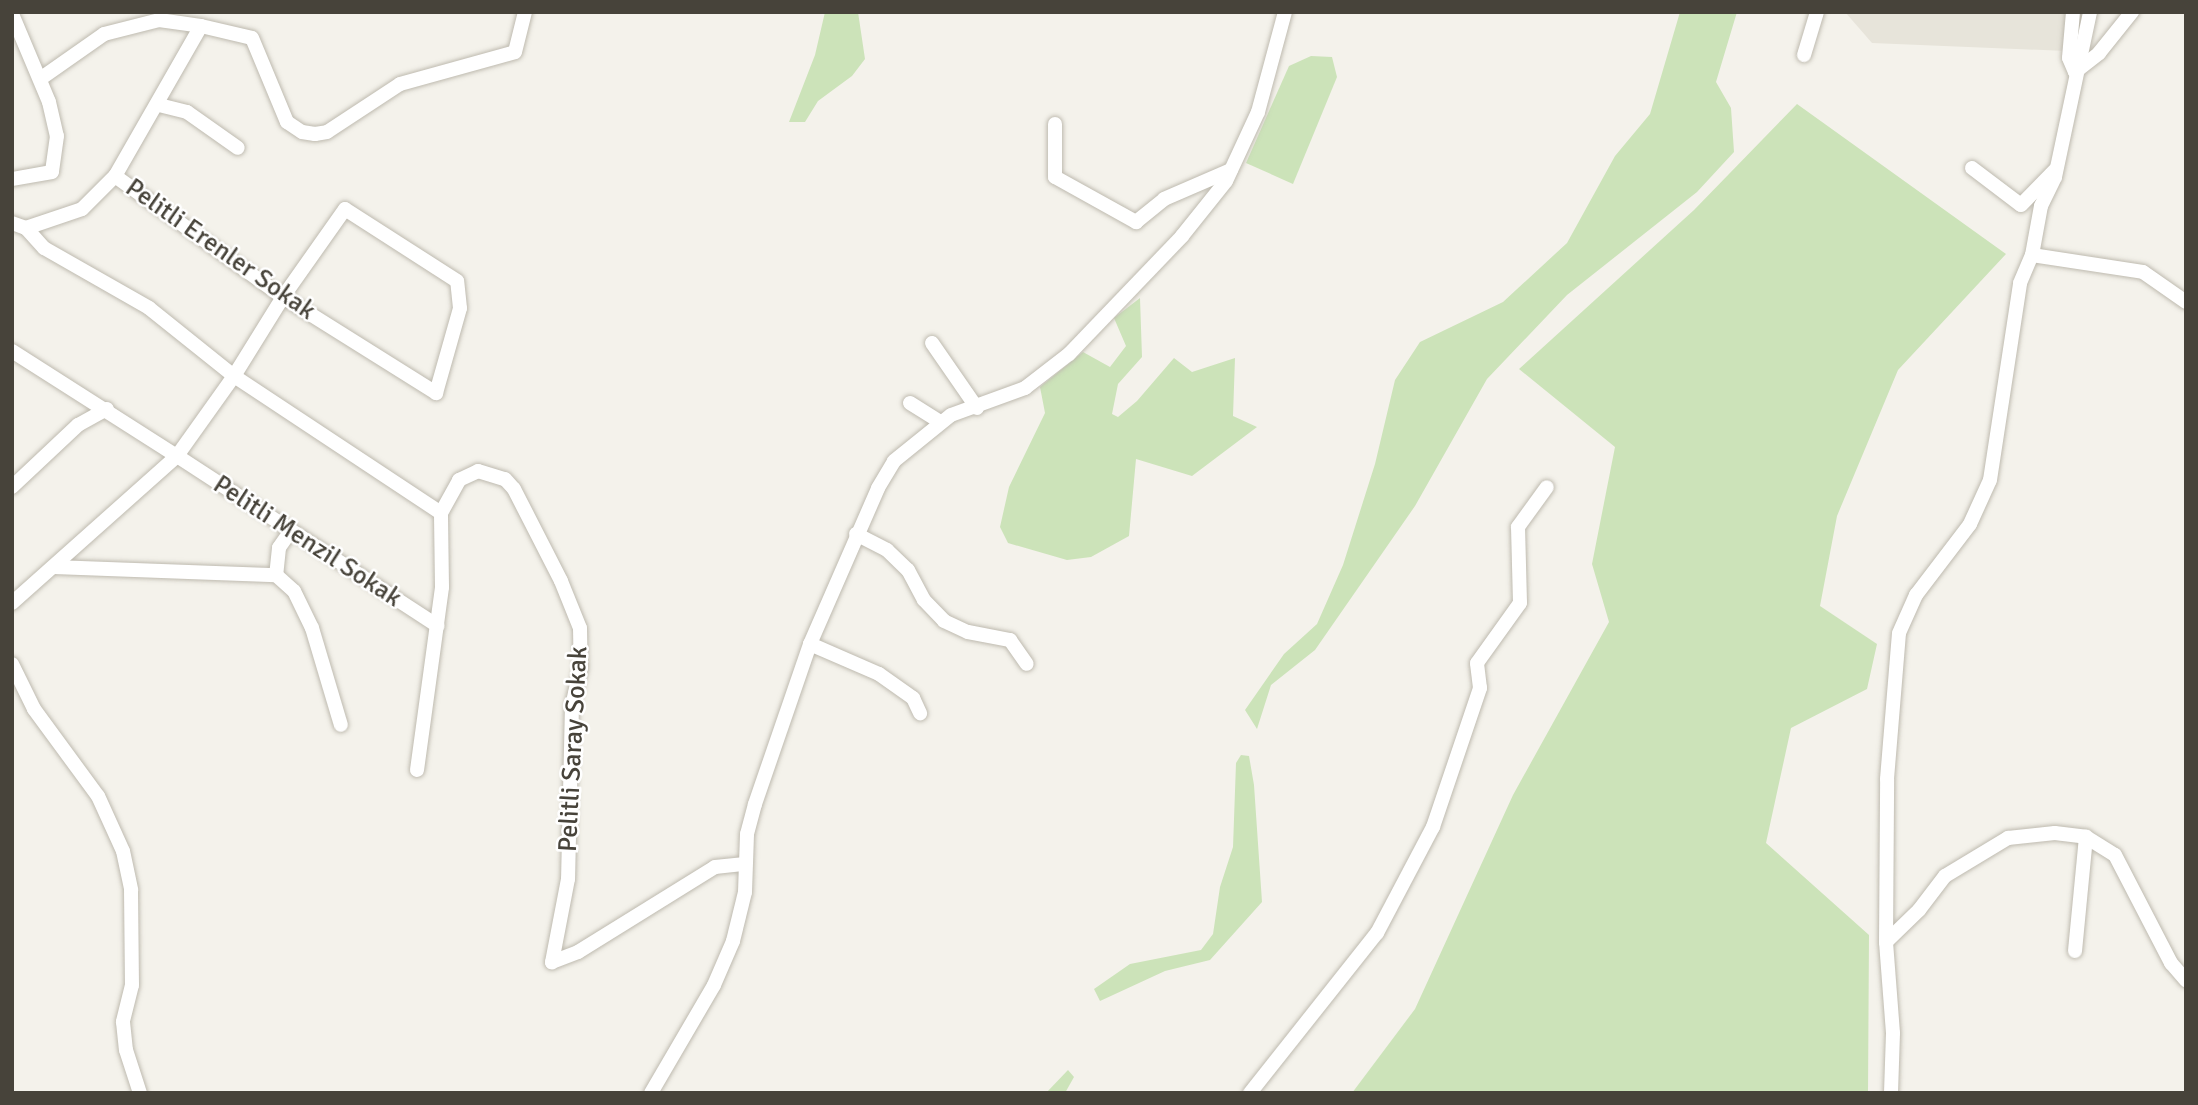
<!DOCTYPE html>
<style>
body{margin:0}
#map{position:relative;width:2198px;height:1105px;overflow:hidden;background:#f4f2eb;font-family:Signika,sans-serif}
div>[style]{position:absolute}
.residential>*{inset:0;background:#e7e4da}
.green>*{inset:0;background:#cce3b9}
.roads{filter:drop-shadow(0 0 2px #bebaaf) drop-shadow(0 0 2px #bebaaf)}
.minor>*{height:14px;margin:-7px;padding:0 7px;transform-origin:7px;border-radius:7px;background:#fff}
span{translate:-50% -50%;white-space:nowrap;text-align:center;line-height:1.15;-webkit-text-stroke:5px #fff;paint-order:stroke}
.street-label{font-size:26px;color:#47433a}
.frame{position:absolute;inset:0;border:14px solid #47433a;pointer-events:none}
</style>
<div id="map">
<div class="residential">
<div style="clip-path:polygon(1845px 12px,2075px 12px,2066px 51px,1872px 43px)"></div>
</div>
<div class="green">
<div style="clip-path:polygon(825px 12px,858px 12px,865px 59px,852px 76px,818px 101px,805px 122px,789px 122px,815px 55px)"></div>
<div style="clip-path:polygon(1680px 12px,1737px 12px,1716px 82px,1731px 108px,1734px 152px,1697px 192px,1567px 295px,1487px 379px,1415px 506px,1315px 650px,1271px 685px,1257px 729px,1245px 710px,1284px 654px,1317px 624px,1343px 565px,1375px 464px,1395px 380px,1420px 342px,1503px 302px,1567px 243px,1615px 156px,1650px 114px)"></div>
<div style="clip-path:polygon(1311px 56px,1332px 57px,1337px 77px,1293px 184px,1246px 163px,1289px 66px)"></div>
<div style="clip-path:polygon(1797px 104px,2006px 254px,1898px 370px,1837px 516px,1820px 606px,1877px 644px,1867px 689px,1791px 728px,1766px 843px,1869px 935px,1868px 1093px,1352px 1093px,1415px 1009px,1513px 795px,1609px 622px,1592px 564px,1615px 447px,1519px 369px,1694px 210px)"></div>
<div style="clip-path:polygon(1140px 298px,1142px 357px,1118px 384px,1112px 414px,1118px 417px,1137px 401px,1174px 358px,1192px 372px,1235px 358px,1233px 416px,1257px 427px,1192px 476px,1136px 459px,1129px 536px,1091px 557px,1067px 560px,1008px 543px,1000px 527px,1009px 487px,1045px 413px,1040px 387px,1083px 352px,1110px 367px,1126px 346px,1114px 318px)"></div>
<div style="clip-path:polygon(1241px 755px,1249px 756px,1254px 785px,1262px 902px,1210px 960px,1165px 971px,1100px 1001px,1094px 989px,1130px 964px,1201px 950px,1213px 934px,1220px 887px,1233px 847px,1236px 763px)"></div>
<div style="clip-path:polygon(1068px 1070px,1074px 1077px,1065px 1093px,1046px 1093px)"></div>
</div>
<div class="roads">
<div class="minor">
<div style="left:2073px;top:12px;width:46px;rotate:95deg"></div>
<div style="left:2069px;top:58px;width:15px;rotate:67deg"></div>
<div style="left:2075px;top:72px;width:31px;rotate:-38deg"></div>
<div style="left:2099px;top:53px;width:53px;rotate:-51.2deg"></div>
<div style="left:12px;top:14px;width:95px;rotate:67.2deg"></div>
<div style="left:49px;top:102px;width:35px;rotate:77deg"></div>
<div style="left:57px;top:136px;width:36px;rotate:98deg"></div>
<div style="left:52px;top:172px;width:41px;rotate:170.1deg"></div>
<div style="left:201px;top:26px;width:173px;rotate:119.8deg"></div>
<div style="left:115px;top:176px;width:207px;rotate:35.8deg"></div>
<div style="left:283px;top:297px;width:181px;rotate:32.1deg"></div>
<div style="left:436px;top:393px;width:88px;rotate:-74.2deg"></div>
<div style="left:460px;top:308px;width:27px;rotate:-96deg"></div>
<div style="left:457px;top:281px;width:133px;rotate:-147.3deg"></div>
<div style="left:345px;top:209px;width:108px;rotate:125.2deg"></div>
<div style="left:283px;top:297px;width:93px;rotate:121.8deg"></div>
<div style="left:234px;top:376px;width:98px;rotate:125.5deg"></div>
<div style="left:177px;top:456px;width:311px;rotate:33.1deg"></div>
<div style="left:1804px;top:55px;width:45px;rotate:-73.2deg"></div>
<div style="left:40px;top:79px;width:78px;rotate:-35.1deg"></div>
<div style="left:104px;top:34px;width:57px;rotate:-14.3deg"></div>
<div style="left:159px;top:20px;width:42px;rotate:8.1deg"></div>
<div style="left:201px;top:26px;width:52px;rotate:13.2deg"></div>
<div style="left:252px;top:38px;width:91px;rotate:67.4deg"></div>
<div style="left:287px;top:122px;width:18px;rotate:34deg"></div>
<div style="left:302px;top:132px;width:13px;rotate:9deg"></div>
<div style="left:315px;top:134px;width:12px;rotate:-9deg"></div>
<div style="left:327px;top:132px;width:87px;rotate:-33.3deg"></div>
<div style="left:400px;top:84px;width:119px;rotate:-15.5deg"></div>
<div style="left:515px;top:52px;width:41px;rotate:-76deg"></div>
<div style="left:159px;top:105px;width:29px;rotate:14deg"></div>
<div style="left:187px;top:112px;width:62px;rotate:35.2deg"></div>
<div style="left:1055px;top:124px;width:53px;rotate:90deg"></div>
<div style="left:1055px;top:177px;width:93px;rotate:29.1deg"></div>
<div style="left:1136px;top:222px;width:36px;rotate:-39deg"></div>
<div style="left:1164px;top:199px;width:73px;rotate:-23.4deg"></div>
<div style="left:1972px;top:168px;width:61px;rotate:37.1deg"></div>
<div style="left:2021px;top:205px;width:49px;rotate:-45.8deg"></div>
<div style="left:12px;top:223px;width:15px;rotate:20deg"></div>
<div style="left:26px;top:228px;width:27px;rotate:48deg"></div>
<div style="left:44px;top:248px;width:121px;rotate:29.7deg"></div>
<div style="left:149px;top:308px;width:109px;rotate:38.7deg"></div>
<div style="left:234px;top:376px;width:248px;rotate:33.5deg"></div>
<div style="left:26px;top:228px;width:59px;rotate:-18.7deg"></div>
<div style="left:82px;top:209px;width:47px;rotate:-45deg"></div>
<div style="left:2032px;top:255px;width:112px;rotate:8.7deg"></div>
<div style="left:2143px;top:272px;width:52px;rotate:34.9deg"></div>
<div style="left:932px;top:343px;width:79px;rotate:55.3deg"></div>
<div style="left:12px;top:351px;width:196px;rotate:32.5deg"></div>
<div style="left:177px;top:456px;width:221px;rotate:138.3deg"></div>
<div style="left:910px;top:403px;width:36px;rotate:32deg"></div>
<div style="left:12px;top:487px;width:91px;rotate:-43.2deg"></div>
<div style="left:78px;top:425px;width:33px;rotate:-29deg"></div>
<div style="left:441px;top:513px;width:38px;rotate:-61deg"></div>
<div style="left:459px;top:480px;width:21px;rotate:-25deg"></div>
<div style="left:478px;top:471px;width:28px;rotate:17deg"></div>
<div style="left:505px;top:479px;width:13px;rotate:48deg"></div>
<div style="left:514px;top:489px;width:103px;rotate:62.9deg"></div>
<div style="left:561px;top:581px;width:51px;rotate:68deg"></div>
<div style="left:580px;top:628px;width:39px;rotate:89deg"></div>
<div style="left:581px;top:667px;width:39px;rotate:103deg"></div>
<div style="left:572px;top:705px;width:174px;rotate:91.3deg"></div>
<div style="left:568px;top:879px;width:85px;rotate:100.9deg"></div>
<div style="left:552px;top:962px;width:28px;rotate:-21deg"></div>
<div style="left:578px;top:952px;width:161px;rotate:-31.8deg"></div>
<div style="left:715px;top:867px;width:30px;rotate:-6deg"></div>
<div style="left:290px;top:532px;width:19px;rotate:125deg"></div>
<div style="left:279px;top:548px;width:27px;rotate:96deg"></div>
<div style="left:276px;top:575px;width:24px;rotate:42deg"></div>
<div style="left:294px;top:591px;width:41px;rotate:64.1deg"></div>
<div style="left:312px;top:628px;width:101px;rotate:73.4deg"></div>
<div style="left:856px;top:534px;width:35px;rotate:27deg"></div>
<div style="left:887px;top:550px;width:29px;rotate:44deg"></div>
<div style="left:908px;top:570px;width:34px;rotate:62deg"></div>
<div style="left:924px;top:600px;width:29px;rotate:46deg"></div>
<div style="left:944px;top:621px;width:26px;rotate:25deg"></div>
<div style="left:968px;top:632px;width:43px;rotate:10.8deg"></div>
<div style="left:1010px;top:640px;width:29px;rotate:55deg"></div>
<div style="left:54px;top:567px;width:222px;rotate:2.1deg"></div>
<div style="left:810px;top:644px;width:75px;rotate:23.5deg"></div>
<div style="left:879px;top:674px;width:42px;rotate:35.2deg"></div>
<div style="left:913px;top:698px;width:17px;rotate:65deg"></div>
<div style="left:12px;top:664px;width:50px;rotate:63.9deg"></div>
<div style="left:34px;top:709px;width:108px;rotate:53.7deg"></div>
<div style="left:98px;top:796px;width:60px;rotate:65.6deg"></div>
<div style="left:123px;top:851px;width:40px;rotate:78deg"></div>
<div style="left:131px;top:890px;width:95px;rotate:89.4deg"></div>
<div style="left:132px;top:985px;width:38px;rotate:104deg"></div>
<div style="left:123px;top:1022px;width:28px;rotate:84deg"></div>
<div style="left:126px;top:1050px;width:45px;rotate:72deg"></div>
<div style="left:417px;top:770px;width:185px;rotate:-82.2deg"></div>
<div style="left:442px;top:587px;width:74px;rotate:-90.8deg"></div>
<div style="left:1886px;top:942px;width:163px;rotate:-89.6deg"></div>
<div style="left:1887px;top:779px;width:146px;rotate:-85.3deg"></div>
<div style="left:1899px;top:633px;width:42px;rotate:-65.9deg"></div>
<div style="left:1916px;top:595px;width:89px;rotate:-52.7deg"></div>
<div style="left:1970px;top:524px;width:48px;rotate:-65.6deg"></div>
<div style="left:1990px;top:480px;width:199px;rotate:-81.3deg"></div>
<div style="left:2020px;top:283px;width:30px;rotate:-67deg"></div>
<div style="left:2032px;top:255px;width:50px;rotate:-79.6deg"></div>
<div style="left:2041px;top:206px;width:32px;rotate:-64deg"></div>
<div style="left:2055px;top:177px;width:169px;rotate:-78deg"></div>
<div style="left:2075px;top:951px;width:115px;rotate:-84.5deg"></div>
<div style="left:651px;top:1093px;width:125px;rotate:-59.7deg"></div>
<div style="left:714px;top:985px;width:48px;rotate:-66.6deg"></div>
<div style="left:733px;top:941px;width:50px;rotate:-76.2deg"></div>
<div style="left:745px;top:892px;width:58px;rotate:-88deg"></div>
<div style="left:747px;top:834px;width:31px;rotate:-75deg"></div>
<div style="left:755px;top:804px;width:169px;rotate:-71deg"></div>
<div style="left:810px;top:644px;width:170px;rotate:-66.4deg"></div>
<div style="left:878px;top:488px;width:31px;rotate:-59deg"></div>
<div style="left:894px;top:461px;width:73px;rotate:-38.9deg"></div>
<div style="left:951px;top:415px;width:79px;rotate:-20deg"></div>
<div style="left:1025px;top:388px;width:56px;rotate:-37.7deg"></div>
<div style="left:1069px;top:354px;width:163px;rotate:-46.2deg"></div>
<div style="left:1182px;top:236px;width:70px;rotate:-51.3deg"></div>
<div style="left:1226px;top:181px;width:76px;rotate:-65.1deg"></div>
<div style="left:1258px;top:112px;width:104px;rotate:-74.9deg"></div>
<div style="left:1250px;top:1093px;width:204px;rotate:-51.6deg"></div>
<div style="left:1377px;top:933px;width:120px;rotate:-62.2deg"></div>
<div style="left:1433px;top:827px;width:147px;rotate:-71.3deg"></div>
<div style="left:1480px;top:688px;width:25px;rotate:-97deg"></div>
<div style="left:1477px;top:663px;width:74px;rotate:-54.4deg"></div>
<div style="left:1520px;top:603px;width:76px;rotate:-91.5deg"></div>
<div style="left:1518px;top:527px;width:49px;rotate:-54.1deg"></div>
<div style="left:1891px;top:1093px;width:60px;rotate:-88.1deg"></div>
<div style="left:1893px;top:1033px;width:91px;rotate:-94.4deg"></div>
<div style="left:1886px;top:942px;width:46px;rotate:-44.1deg"></div>
<div style="left:1919px;top:910px;width:43px;rotate:-52.6deg"></div>
<div style="left:1945px;top:876px;width:74px;rotate:-31.1deg"></div>
<div style="left:2008px;top:838px;width:47px;rotate:-6.1deg"></div>
<div style="left:2055px;top:833px;width:31px;rotate:7deg"></div>
<div style="left:2086px;top:837px;width:34px;rotate:32deg"></div>
<div style="left:2115px;top:855px;width:122px;rotate:62.6deg"></div>
<div style="left:2171px;top:963px;width:23px;rotate:49deg"></div>
</div>
</div>
<div class="street-label">
<span style="left:220px;top:250px;rotate:35deg">Pelitli Erenler Sokak</span>
<span style="left:307px;top:542px;rotate:33deg">Pelitli Menzil Sokak</span>
<span style="left:574px;top:749px;rotate:-87deg">Pelitli Saray Sokak</span>
</div>
<div class="frame"></div>
</div>
